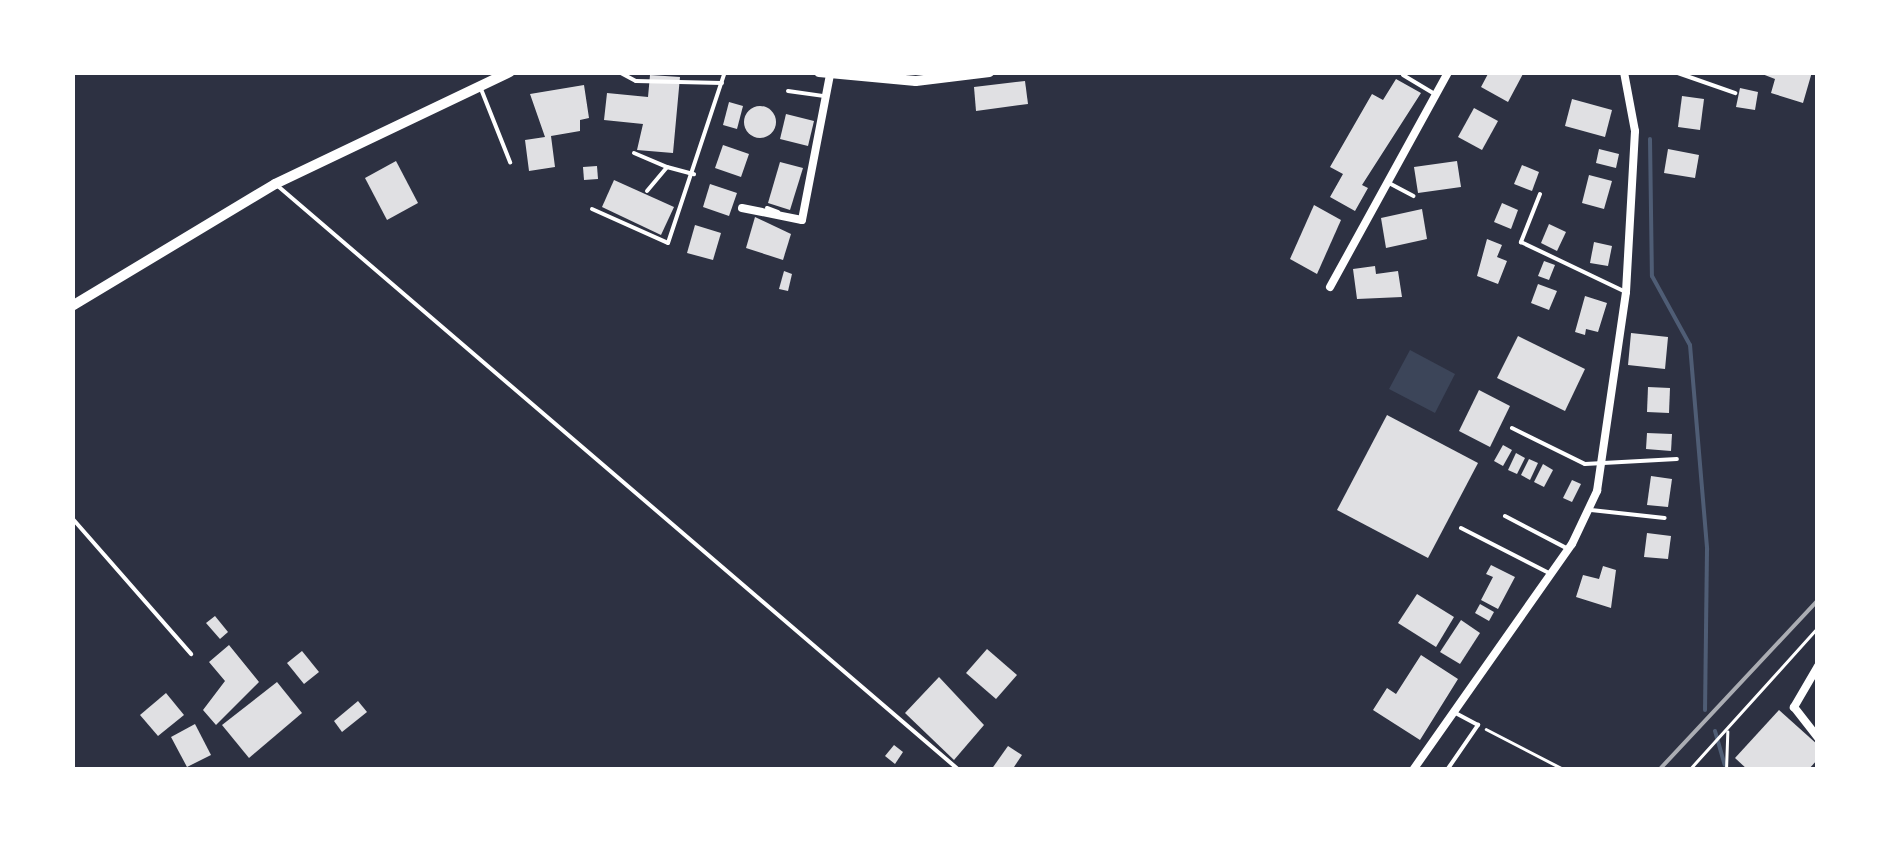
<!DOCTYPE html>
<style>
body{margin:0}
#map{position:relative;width:1890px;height:842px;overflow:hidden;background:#2d3142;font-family:"Fira Sans",sans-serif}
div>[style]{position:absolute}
.green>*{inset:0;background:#3c4559}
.stream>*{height:4px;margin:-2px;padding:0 2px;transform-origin:2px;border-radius:2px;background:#4f5d75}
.building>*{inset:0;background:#e0e0e3}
.round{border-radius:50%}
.path>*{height:2.5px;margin:-1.25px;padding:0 1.25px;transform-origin:1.25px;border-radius:1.25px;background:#fff}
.service>*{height:4px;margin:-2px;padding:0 2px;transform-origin:2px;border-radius:2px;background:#fff}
.minor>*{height:8px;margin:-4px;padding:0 4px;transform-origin:4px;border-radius:4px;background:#fff}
.secondary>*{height:10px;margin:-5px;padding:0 5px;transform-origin:5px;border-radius:5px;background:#fff}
.rail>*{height:4px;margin:-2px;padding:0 2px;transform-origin:2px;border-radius:2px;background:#abadb3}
span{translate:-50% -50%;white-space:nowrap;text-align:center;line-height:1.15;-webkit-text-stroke:8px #fff;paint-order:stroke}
.frame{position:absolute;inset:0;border:75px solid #fff;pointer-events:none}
</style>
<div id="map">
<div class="green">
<div style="clip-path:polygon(1410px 350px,1455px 374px,1435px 413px,1389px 389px)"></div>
</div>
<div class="stream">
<div style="left:1650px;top:139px;width:137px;rotate:89.2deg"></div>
<div style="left:1652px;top:276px;width:79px;rotate:61.2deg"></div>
<div style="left:1690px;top:345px;width:205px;rotate:85.2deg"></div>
<div style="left:1707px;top:549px;width:161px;rotate:90.7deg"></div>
<div style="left:1715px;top:731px;width:35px;rotate:74deg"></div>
</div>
<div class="building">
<div style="clip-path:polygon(1489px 72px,1524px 72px,1508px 102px,1481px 87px)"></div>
<div style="clip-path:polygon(1757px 72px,1812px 72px,1803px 103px,1771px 93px,1775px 79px)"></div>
<div style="clip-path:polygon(650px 75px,680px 77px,673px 153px,637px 150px,643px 124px,604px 120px,607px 93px,648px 97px)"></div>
<div style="clip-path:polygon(1396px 79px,1421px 93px,1362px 185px,1368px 188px,1355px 211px,1330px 197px,1343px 174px,1330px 167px,1372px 94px,1383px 100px)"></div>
<div style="clip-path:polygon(1025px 81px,1028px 104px,976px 111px,974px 87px)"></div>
<div style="clip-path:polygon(584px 85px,589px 118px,580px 120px,580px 131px,551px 136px,555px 167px,529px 171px,525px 140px,545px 137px,530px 94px)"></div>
<div style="clip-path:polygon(1740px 88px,1758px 92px,1755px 110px,1736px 107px)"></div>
<div style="clip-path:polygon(1682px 96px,1704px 99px,1700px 130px,1678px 127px)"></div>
<div style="clip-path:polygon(1572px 99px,1612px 110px,1605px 137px,1565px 126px)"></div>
<div style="clip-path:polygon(729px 102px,743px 106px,737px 129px,723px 125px)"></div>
<div class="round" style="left:744px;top:106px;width:32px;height:32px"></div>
<div style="clip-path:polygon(1474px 108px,1498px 121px,1482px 150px,1458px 137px)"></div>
<div style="clip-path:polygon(786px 114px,814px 121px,808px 146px,780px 139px)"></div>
<div style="clip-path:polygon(723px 145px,749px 154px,741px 177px,715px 168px)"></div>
<div style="clip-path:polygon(1599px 149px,1619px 154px,1616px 168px,1596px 163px)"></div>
<div style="clip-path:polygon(1668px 149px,1699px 155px,1695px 178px,1664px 173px)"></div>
<div style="clip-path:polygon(396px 161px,418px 203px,387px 220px,365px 178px)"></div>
<div style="clip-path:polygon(1457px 161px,1461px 187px,1418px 193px,1414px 167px)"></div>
<div style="clip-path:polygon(780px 162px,803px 168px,790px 210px,768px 203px)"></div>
<div style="clip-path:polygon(1522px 165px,1539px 172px,1532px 191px,1514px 184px)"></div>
<div style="clip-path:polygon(597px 166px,598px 179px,584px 180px,583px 167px)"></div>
<div style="clip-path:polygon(1589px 175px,1612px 181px,1604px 209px,1582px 203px)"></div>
<div style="clip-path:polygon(614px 180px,674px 207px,661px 235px,602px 207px)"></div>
<div style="clip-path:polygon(710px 184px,737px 193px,729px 216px,703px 207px)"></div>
<div style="clip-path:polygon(1502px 203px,1518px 210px,1511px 229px,1494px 222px)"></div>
<div style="clip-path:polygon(1314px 205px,1341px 220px,1317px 274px,1290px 259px)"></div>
<div style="clip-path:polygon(1422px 209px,1427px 239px,1386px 248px,1381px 218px)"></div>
<div style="clip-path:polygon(755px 217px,791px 234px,783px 260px,746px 248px)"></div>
<div style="clip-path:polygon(1549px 224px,1566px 232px,1557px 251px,1541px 243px)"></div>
<div style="clip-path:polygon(695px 225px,721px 233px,713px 260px,687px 253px)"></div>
<div style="clip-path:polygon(1487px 239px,1502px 245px,1497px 257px,1507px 261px,1498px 284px,1477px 276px)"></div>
<div style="clip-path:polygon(1594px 242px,1612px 246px,1608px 266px,1590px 263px)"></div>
<div style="clip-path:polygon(1544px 261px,1555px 265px,1549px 280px,1538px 276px)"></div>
<div style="clip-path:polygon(1375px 266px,1376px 274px,1398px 271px,1402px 297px,1357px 299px,1353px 269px)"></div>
<div style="clip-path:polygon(784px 271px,792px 274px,788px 291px,779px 289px)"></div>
<div style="clip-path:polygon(1538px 284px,1557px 291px,1549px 310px,1531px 303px)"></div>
<div style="clip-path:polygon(1585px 296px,1607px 303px,1598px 332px,1586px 329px,1585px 335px,1575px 332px)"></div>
<div style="clip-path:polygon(1631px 333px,1668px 337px,1665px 369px,1628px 365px)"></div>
<div style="clip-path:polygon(1518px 336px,1585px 369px,1565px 411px,1497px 378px)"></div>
<div style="clip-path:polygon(1648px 387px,1670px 388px,1669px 413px,1647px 412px)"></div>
<div style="clip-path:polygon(1479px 390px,1510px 406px,1490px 447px,1459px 431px)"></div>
<div style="clip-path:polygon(1387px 415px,1478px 463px,1428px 558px,1337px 510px)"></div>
<div style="clip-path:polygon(1647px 433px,1672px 434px,1671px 451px,1646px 449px)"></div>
<div style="clip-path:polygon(1503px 445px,1512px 450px,1503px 466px,1494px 461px)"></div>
<div style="clip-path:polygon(1516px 453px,1525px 458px,1517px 474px,1508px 470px)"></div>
<div style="clip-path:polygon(1529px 459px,1538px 463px,1530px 480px,1521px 475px)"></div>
<div style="clip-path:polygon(1543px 464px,1553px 470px,1544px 487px,1534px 482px)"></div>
<div style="clip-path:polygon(1651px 476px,1672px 479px,1668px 507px,1647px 505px)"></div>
<div style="clip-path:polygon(1572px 480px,1581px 484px,1572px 502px,1563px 498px)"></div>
<div style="clip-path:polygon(1647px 533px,1671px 536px,1668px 559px,1644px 557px)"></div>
<div style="clip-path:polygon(1491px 565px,1515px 577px,1498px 609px,1481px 600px,1493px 577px,1486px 574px)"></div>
<div style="clip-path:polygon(1603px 566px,1616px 570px,1611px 608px,1576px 597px,1583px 575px,1599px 579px)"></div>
<div style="clip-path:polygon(1417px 594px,1454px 617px,1436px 647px,1398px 623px)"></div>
<div style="clip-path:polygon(1480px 604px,1494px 612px,1489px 621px,1475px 613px)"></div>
<div style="clip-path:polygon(215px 616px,228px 632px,220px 639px,206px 623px)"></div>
<div style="clip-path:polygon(1461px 620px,1480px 633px,1460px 664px,1440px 652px)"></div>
<div style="clip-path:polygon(229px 645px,259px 682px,216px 725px,203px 710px,225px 681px,209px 662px)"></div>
<div style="clip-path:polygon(987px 649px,1017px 675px,996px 699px,966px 673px)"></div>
<div style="clip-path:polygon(302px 651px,319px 672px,304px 684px,287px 663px)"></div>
<div style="clip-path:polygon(1421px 655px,1458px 679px,1420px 740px,1373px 710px,1387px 688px,1396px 694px)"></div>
<div style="clip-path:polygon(939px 677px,984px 725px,954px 760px,905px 713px)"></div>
<div style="clip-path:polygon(277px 682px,302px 713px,249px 758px,222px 725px)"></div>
<div style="clip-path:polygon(166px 693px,184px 715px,158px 736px,140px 715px)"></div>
<div style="clip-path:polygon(358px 701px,367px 712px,342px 732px,334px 721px)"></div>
<div style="clip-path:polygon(1779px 710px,1818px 745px,1818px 759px,1808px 770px,1748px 770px,1735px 758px)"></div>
<div style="clip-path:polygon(195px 724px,211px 755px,187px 767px,171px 737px)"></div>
<div style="clip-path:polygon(894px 745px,903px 752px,895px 764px,885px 756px)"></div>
<div style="clip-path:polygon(1008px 746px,1022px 755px,1012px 770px,991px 770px)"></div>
</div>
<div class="path">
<div style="left:1486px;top:729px;width:89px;rotate:27.4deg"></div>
<div style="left:1689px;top:770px;width:193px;rotate:-47.9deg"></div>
<div style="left:1726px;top:770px;width:38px;rotate:-88deg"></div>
</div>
<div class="service">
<div style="left:619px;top:72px;width:19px;rotate:28deg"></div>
<div style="left:636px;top:81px;width:86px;rotate:1.3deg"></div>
<div style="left:1675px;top:72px;width:64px;rotate:19.3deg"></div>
<div style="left:1403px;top:75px;width:37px;rotate:31deg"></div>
<div style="left:481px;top:89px;width:79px;rotate:68.3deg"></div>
<div style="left:788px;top:91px;width:35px;rotate:8deg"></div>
<div style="left:634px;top:153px;width:36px;rotate:23deg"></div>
<div style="left:1387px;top:182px;width:30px;rotate:28deg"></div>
<div style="left:279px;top:187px;width:896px;rotate:40.61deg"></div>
<div style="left:647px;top:191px;width:31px;rotate:-50deg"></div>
<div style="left:667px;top:167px;width:28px;rotate:15deg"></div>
<div style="left:1540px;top:194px;width:52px;rotate:111.6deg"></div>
<div style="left:1521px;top:242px;width:116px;rotate:25.5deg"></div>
<div style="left:767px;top:208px;width:12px;rotate:20deg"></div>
<div style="left:592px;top:209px;width:83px;rotate:24.1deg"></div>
<div style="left:668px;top:243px;width:180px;rotate:-71.6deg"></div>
<div style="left:1512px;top:428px;width:81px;rotate:26.3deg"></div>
<div style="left:1585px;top:464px;width:92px;rotate:-3.1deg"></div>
<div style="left:1591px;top:510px;width:74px;rotate:6.2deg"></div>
<div style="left:1505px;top:516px;width:71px;rotate:27.6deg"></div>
<div style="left:72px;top:518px;width:181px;rotate:48.8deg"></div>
<div style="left:1461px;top:528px;width:101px;rotate:27.1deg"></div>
<div style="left:1447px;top:770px;width:55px;rotate:-55.4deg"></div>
<div style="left:1478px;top:725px;width:26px;rotate:-152deg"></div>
</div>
<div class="minor">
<div style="left:742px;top:208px;width:61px;rotate:11.3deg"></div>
<div style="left:802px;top:220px;width:149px;rotate:-79.1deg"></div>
<div style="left:1330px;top:287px;width:245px;rotate:-61.2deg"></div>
<div style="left:1818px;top:666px;width:48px;rotate:120.3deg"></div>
<div style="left:1794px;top:707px;width:39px;rotate:52deg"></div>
<div style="left:1413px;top:770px;width:276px;rotate:-54.9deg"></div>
<div style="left:1572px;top:544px;width:59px;rotate:-64.7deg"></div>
<div style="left:1597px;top:491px;width:201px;rotate:-81.7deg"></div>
<div style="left:1626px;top:292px;width:161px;rotate:-86.8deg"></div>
<div style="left:1635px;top:131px;width:60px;rotate:-100.6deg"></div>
</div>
<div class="secondary">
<div style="left:819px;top:72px;width:97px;rotate:5.3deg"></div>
<div style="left:916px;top:81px;width:74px;rotate:-7deg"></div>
<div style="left:72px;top:306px;width:237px;rotate:-31deg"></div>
<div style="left:275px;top:184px;width:260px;rotate:-25.5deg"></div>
</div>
<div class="rail">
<div style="left:1659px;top:770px;width:233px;rotate:-46.9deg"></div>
</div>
<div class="frame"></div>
</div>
